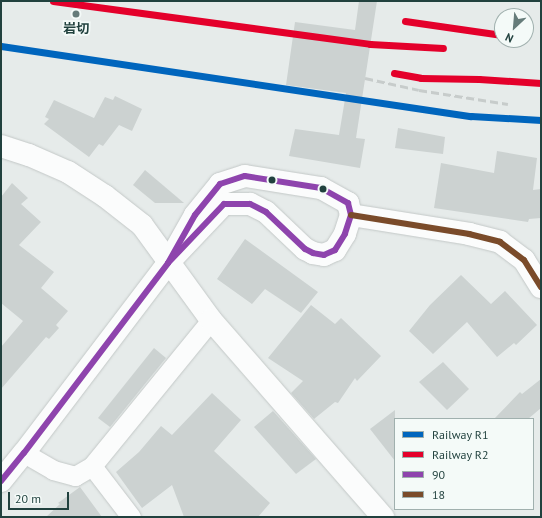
<!DOCTYPE html>
<meta charset="utf-8">
<style>
body{margin:0}
#map{position:relative;width:542px;height:518px;overflow:hidden;background:#e6ebea;font-family:"PT Sans","Noto Sans JP",sans-serif}
div>[style]{position:absolute}
.building>*{inset:0;background:#ccd2d1}
.roads{filter:drop-shadow(0 0 1px #c3c8c7) drop-shadow(0 0 1px #c3c8c7)}
.street>*{height:19px;margin:-9.5px;padding:0 9.5px;transform-origin:9.5px;border-radius:9.5px;background:#fbfcfc}
.secondary>*{height:22px;margin:-11px;padding:0 11px;transform-origin:11px;border-radius:11px;background:#fbfcfc}
.rail>*{height:3px;margin-top:-1.5px;transform-origin:0;background:repeating-linear-gradient(90deg,#c7cccb 0 8px,transparent 0 12px)}
.bus-1>*{height:6px;margin:-3px;padding:0 3px;transform-origin:3px;border-radius:3px;background:#8e44ad}
.bus-2>*{height:6px;margin:-3px;padding:0 3px;transform-origin:3px;border-radius:3px;background:#7a4b2a}
.rail-1>*{height:7px;margin:-3.5px;padding:0 3.5px;transform-origin:3.5px;border-radius:3.5px;background:#0065bd}
.rail-2>*{height:7px;margin:-3.5px;padding:0 3.5px;transform-origin:3.5px;border-radius:3.5px;background:#e4002b}
.dots>*{width:11px;height:11px;translate:-50% -50%;box-sizing:border-box;border:2px solid #f4faf8;border-radius:50%}
span{translate:-50% -50%;white-space:nowrap;text-align:center;line-height:1.15;-webkit-text-stroke:3.5px #f4faf8;paint-order:stroke}
.poi-label{font-size:13px;color:#21413e;font-weight:700}
.frame{position:absolute;inset:0;border:2px solid #21413e;pointer-events:none}
.legend{position:absolute;left:394px;top:418px;width:140px;height:92px;box-sizing:border-box;background:#f4faf8;border:1px solid #a0b0ae;margin:0;padding:5px 7px;list-style:none;font-size:12px;color:#21413e}
.legend li{display:flex;align-items:center;gap:8px;height:20px}
.legend b{width:20px;border:1px solid #a0b0ae}
.north{position:absolute;left:494px;top:8px;width:40px;height:40px;box-sizing:border-box;background:#f4faf8;border:1px solid #a0b0ae;border-radius:50%;rotate:206deg;font-size:11px;font-weight:700;line-height:16px;text-align:center;color:#21413e}
.north::after{content:'';display:block;margin:auto;width:14px;height:18px;background:#667c7a;clip-path:polygon(50% 0,100% 100%,50% 72%,0 100%)}
.scale{position:absolute;left:8px;top:492px;width:61px;height:18px;box-sizing:border-box;border:2px solid #21413e;border-top:0;padding-left:5px;font-size:12px;line-height:14px;white-space:nowrap;color:#21413e;-webkit-text-stroke:3px #f4faf8;paint-order:stroke}
</style>
<div id="map">
<div class="building">
<div style="clip-path:polygon(359px 1px,377px 1px,356px 138px,365px 139px,360px 168px,289px 156px,295px 129px,339px 135px,346px 93px,286px 85px,295px 22px,355px 30px)"></div>
<div style="clip-path:polygon(115px 96px,142px 109px,132px 131px,119px 125px,103px 146px,99px 144px,89px 157px,44px 124px,49px 119px,45px 117px,54px 100px,94px 118px,105px 97px,113px 100px)"></div>
<div style="clip-path:polygon(398px 128px,445px 137px,443px 154px,395px 148px)"></div>
<div style="clip-path:polygon(497px 151px,537px 158px,533px 190px,541px 189px,541px 218px,529px 219px,528px 222px,434px 208px,441px 163px,494px 173px)"></div>
<div style="clip-path:polygon(145px 170px,184px 203px,155px 203px,133px 185px)"></div>
<div style="clip-path:polygon(12px 183px,28px 198px,21px 204px,41px 222px,19px 245px,54px 272px,41px 288px,68px 311px,56px 325px,59px 328px,49px 339px,46px 337px,1px 389px,1px 347px,23px 321px,1px 303px,1px 197px)"></div>
<div style="clip-path:polygon(245px 239px,318px 292px,301px 313px,265px 289px,252px 304px,217px 279px)"></div>
<div style="clip-path:polygon(461px 275px,491px 304px,505px 291px,537px 325px,516px 345px,514px 343px,497px 357px,467px 322px,433px 354px,409px 331px,430px 305px)"></div>
<div style="clip-path:polygon(311px 305px,335px 324px,341px 318px,381px 356px,357px 381px,355px 378px,338px 403px,335px 402px,314px 419px,291px 393px,303px 381px,268px 358px)"></div>
<div style="clip-path:polygon(154px 348px,166px 358px,110px 427px,98px 418px)"></div>
<div style="clip-path:polygon(443px 362px,469px 389px,447px 410px,419px 382px)"></div>
<div style="clip-path:polygon(541px 379px,541px 408px,528px 419px,494px 419px,520px 392px,522px 394px)"></div>
<div style="clip-path:polygon(212px 393px,241px 420px,214px 451px,270px 503px,258px 517px,184px 517px,172px 485px,142px 508px,116px 472px,139px 452px,161px 426px,172px 435px)"></div>
<div style="clip-path:polygon(395px 410px,395px 461px,370px 429px)"></div>
<div style="clip-path:polygon(273px 411px,316px 459px,296px 474px,254px 427px)"></div>
<div style="clip-path:polygon(80px 487px,102px 517px,46px 517px,60px 504px,58px 503px)"></div>
</div>
<div class="roads">
<div class="street">
<div style="left:24px;top:453px;width:34px;rotate:30deg"></div>
<div style="left:53px;top:470px;width:23px;rotate:15deg"></div>
<div style="left:75px;top:476px;width:20px;rotate:-30deg"></div>
<div style="left:92px;top:466px;width:188px;rotate:-50.8deg"></div>
<div style="left:92px;top:466px;width:64px;rotate:52.6deg"></div>
</div>
<div class="secondary">
<div style="left:1px;top:146px;width:29px;rotate:18deg"></div>
<div style="left:29px;top:155px;width:43px;rotate:23.6deg"></div>
<div style="left:68px;top:172px;width:44px;rotate:33deg"></div>
<div style="left:105px;top:196px;width:47px;rotate:38.1deg"></div>
<div style="left:142px;top:225px;width:117px;rotate:54deg"></div>
<div style="left:211px;top:320px;width:262px;rotate:48.9deg"></div>
<div style="left:351px;top:215px;width:120px;rotate:9.1deg"></div>
<div style="left:469px;top:234px;width:32px;rotate:14deg"></div>
<div style="left:500px;top:242px;width:30px;rotate:37deg"></div>
<div style="left:524px;top:260px;width:32px;rotate:58deg"></div>
<div style="left:1px;top:481px;width:36px;rotate:-51deg"></div>
<div style="left:24px;top:453px;width:238px;rotate:-52.8deg"></div>
<div style="left:168px;top:263px;width:55px;rotate:-60.6deg"></div>
<div style="left:195px;top:215px;width:40px;rotate:-51deg"></div>
<div style="left:220px;top:184px;width:26px;rotate:-18deg"></div>
<div style="left:245px;top:176px;width:77px;rotate:9deg"></div>
<div style="left:321px;top:188px;width:31px;rotate:29deg"></div>
<div style="left:348px;top:203px;width:12px;rotate:76deg"></div>
<div style="left:351px;top:215px;width:20px;rotate:108deg"></div>
<div style="left:345px;top:234px;width:19px;rotate:122deg"></div>
<div style="left:335px;top:250px;width:12px;rotate:156deg"></div>
<div style="left:324px;top:255px;width:11px;rotate:-170deg"></div>
<div style="left:313px;top:253px;width:9px;rotate:-153deg"></div>
<div style="left:305px;top:249px;width:54px;rotate:-136.5deg"></div>
<div style="left:266px;top:212px;width:18px;rotate:-153deg"></div>
<div style="left:250px;top:204px;width:26px;rotate:180deg"></div>
<div style="left:224px;top:204px;width:81px;rotate:133.5deg"></div>
</div>
</div>
<div class="rail">
<div style="left:365px;top:78px;width:55px;rotate:12.5deg"></div>
<div style="left:419px;top:90px;width:90px;rotate:8.9deg"></div>
</div>
<div class="bus-1">
<div style="left:1px;top:481px;width:36px;rotate:-51deg"></div>
<div style="left:24px;top:453px;width:238px;rotate:-52.8deg"></div>
<div style="left:168px;top:263px;width:55px;rotate:-60.6deg"></div>
<div style="left:195px;top:215px;width:40px;rotate:-51deg"></div>
<div style="left:220px;top:184px;width:26px;rotate:-18deg"></div>
<div style="left:245px;top:176px;width:77px;rotate:9deg"></div>
<div style="left:321px;top:188px;width:31px;rotate:29deg"></div>
<div style="left:348px;top:203px;width:12px;rotate:76deg"></div>
<div style="left:351px;top:215px;width:20px;rotate:108deg"></div>
<div style="left:345px;top:234px;width:19px;rotate:122deg"></div>
<div style="left:335px;top:250px;width:12px;rotate:156deg"></div>
<div style="left:324px;top:255px;width:11px;rotate:-170deg"></div>
<div style="left:313px;top:253px;width:9px;rotate:-153deg"></div>
<div style="left:305px;top:249px;width:54px;rotate:-136.5deg"></div>
<div style="left:266px;top:212px;width:18px;rotate:-153deg"></div>
<div style="left:250px;top:204px;width:26px;rotate:180deg"></div>
<div style="left:224px;top:204px;width:81px;rotate:133.5deg"></div>
</div>
<div class="bus-2">
<div style="left:351px;top:215px;width:120px;rotate:9.1deg"></div>
<div style="left:469px;top:234px;width:32px;rotate:14deg"></div>
<div style="left:500px;top:242px;width:30px;rotate:37deg"></div>
<div style="left:524px;top:260px;width:32px;rotate:58deg"></div>
</div>
<div class="rail-1">
<div style="left:1px;top:46px;width:475px;rotate:8.5deg"></div>
<div style="left:471px;top:116px;width:70px;rotate:3.3deg"></div>
</div>
<div class="rail-2">
<div style="left:53px;top:1px;width:320px;rotate:7.7deg"></div>
<div style="left:370px;top:44px;width:73px;rotate:3.1deg"></div>
<div style="left:405px;top:21px;width:98px;rotate:8.2deg"></div>
<div style="left:394px;top:73px;width:27px;rotate:10deg"></div>
<div style="left:421px;top:78px;width:58px;rotate:1deg"></div>
<div style="left:479px;top:79px;width:62px;rotate:3.7deg"></div>
</div>
<div class="dots">
<div style="left:76px;top:14px;background:#667c7a"></div>
<div style="left:272px;top:180px;background:#21413e"></div>
<div style="left:323px;top:189px;background:#21413e"></div>
</div>
<div class="poi-label">
<span style="left:76px;top:29px">岩切</span>
</div>
<div class="frame"></div>
<ul class="legend">
<li><b style="height:5px;background:#0065bd"></b>Railway R1</li>
<li><b style="height:5px;background:#e4002b"></b>Railway R2</li>
<li><b style="height:5px;background:#8e44ad"></b>90</li>
<li><b style="height:5px;background:#7a4b2a"></b>18</li>
</ul>
<div class="north">N</div>
<div class="scale">20 m</div>
</div>
